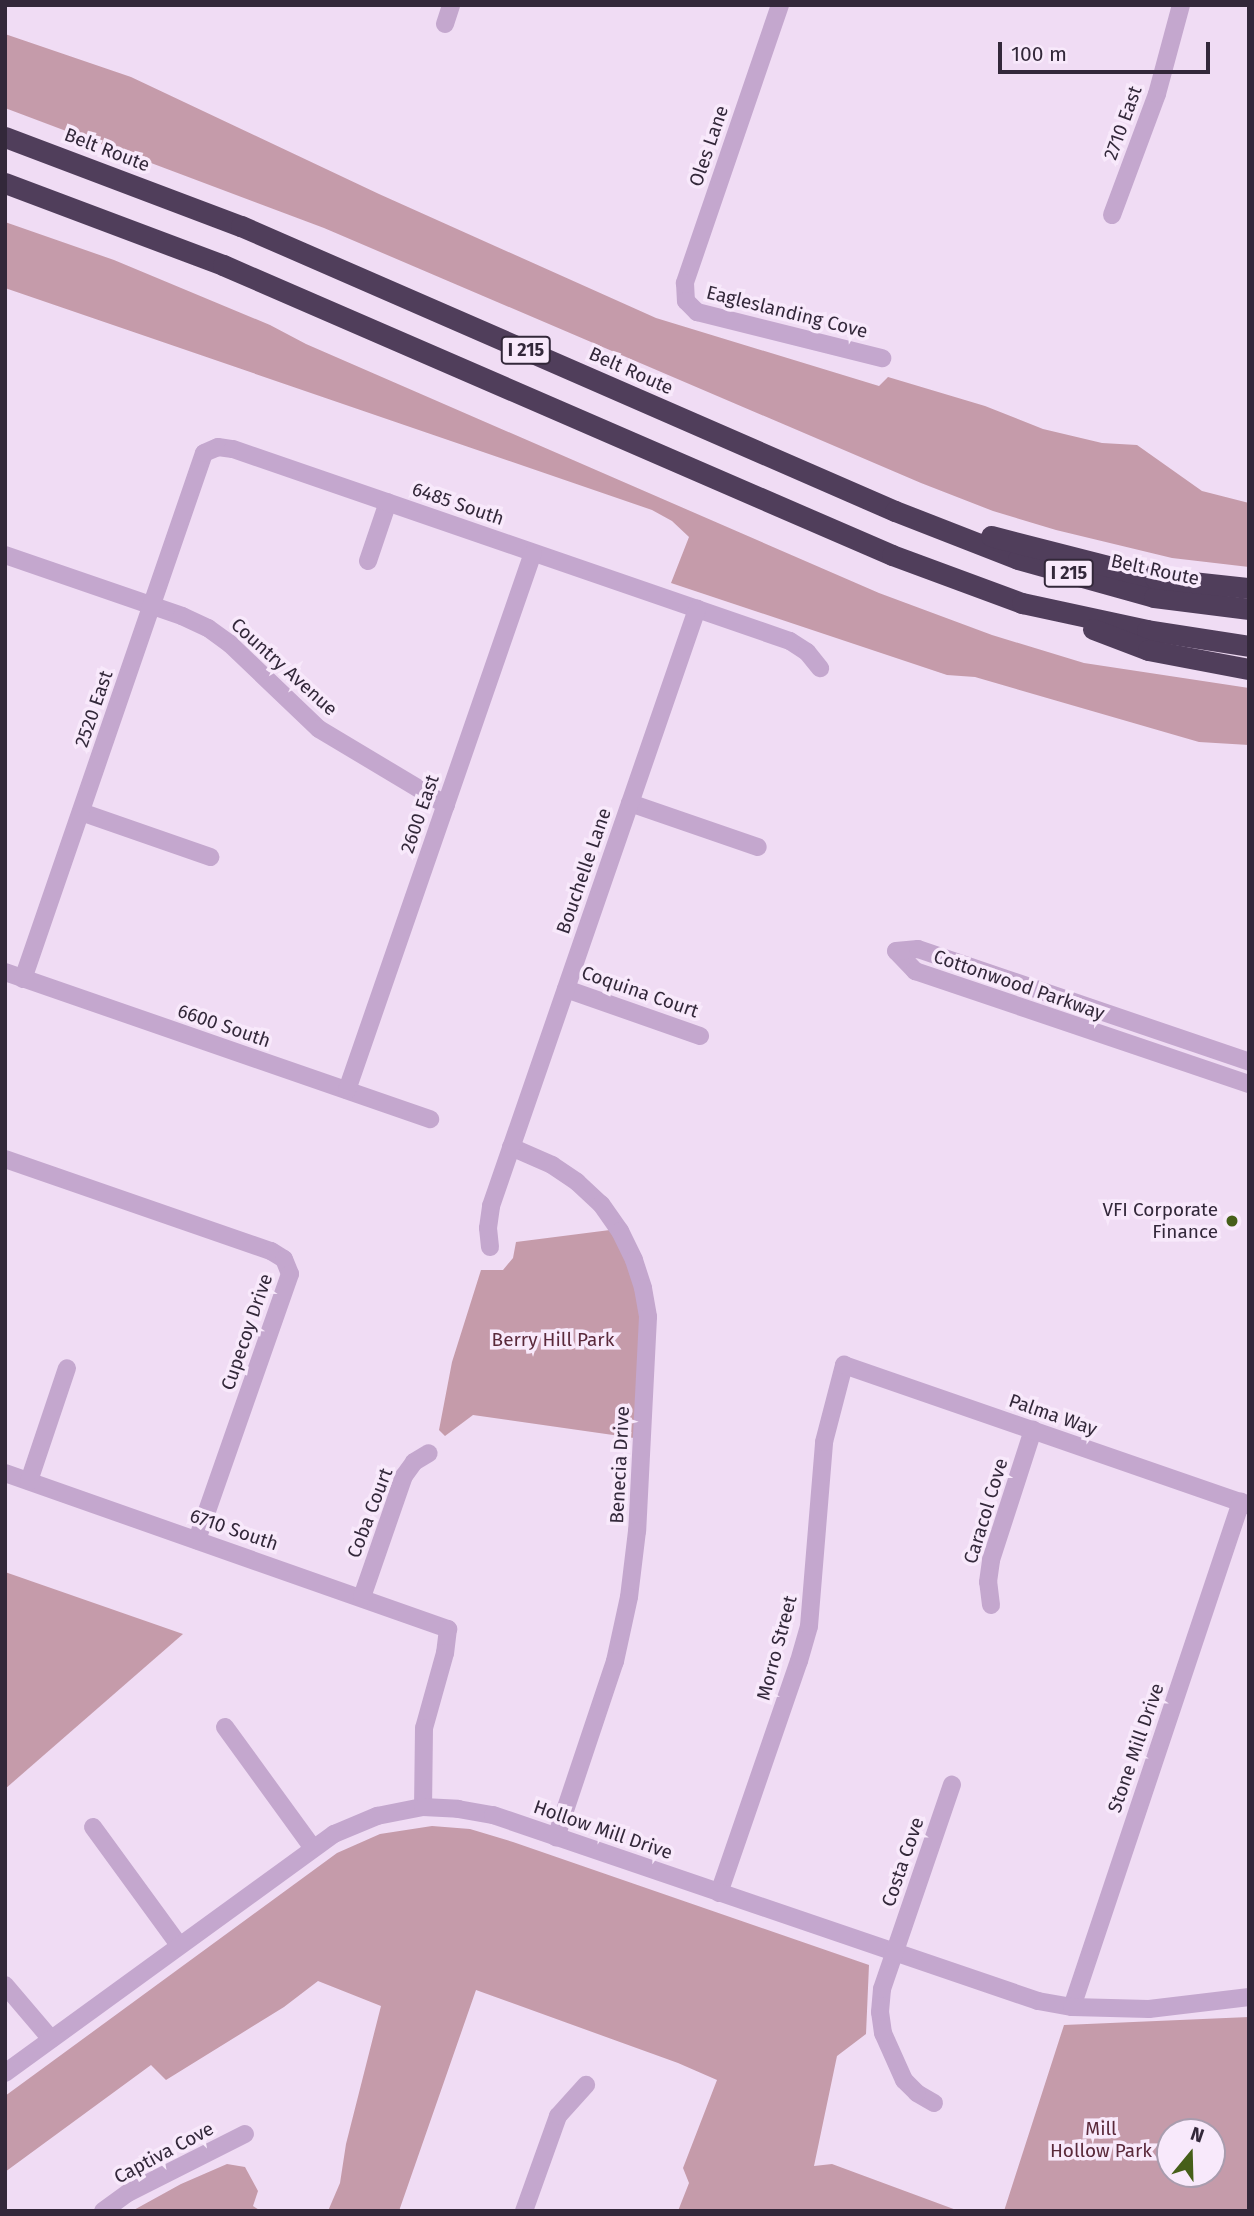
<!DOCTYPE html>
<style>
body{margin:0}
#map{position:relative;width:1254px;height:2216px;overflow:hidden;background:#f0dcf4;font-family:"Fira Sans",sans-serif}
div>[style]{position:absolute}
.green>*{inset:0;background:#c59baa}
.minor>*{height:18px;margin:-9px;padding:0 9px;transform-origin:9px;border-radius:9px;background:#c4a7ce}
.highway>*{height:21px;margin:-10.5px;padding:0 10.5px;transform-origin:10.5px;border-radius:10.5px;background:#503e5b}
.dots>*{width:19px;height:19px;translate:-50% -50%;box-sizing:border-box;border:4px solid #f8e9fb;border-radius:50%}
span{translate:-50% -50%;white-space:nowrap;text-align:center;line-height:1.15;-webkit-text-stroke:7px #f8e9fb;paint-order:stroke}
.shield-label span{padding:2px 5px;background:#f8e9fb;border:2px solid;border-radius:5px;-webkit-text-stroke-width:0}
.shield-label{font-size:18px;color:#33283a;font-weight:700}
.street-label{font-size:19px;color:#33283a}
.poi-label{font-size:19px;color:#33283a}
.right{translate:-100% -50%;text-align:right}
.park-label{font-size:19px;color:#5a293a}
.frame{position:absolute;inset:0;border:7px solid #33283a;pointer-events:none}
.north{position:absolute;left:1156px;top:2118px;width:70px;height:70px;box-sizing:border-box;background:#f8e9fb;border:2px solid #a99cae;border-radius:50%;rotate:19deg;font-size:19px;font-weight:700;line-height:28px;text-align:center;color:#33283a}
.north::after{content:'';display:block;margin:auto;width:24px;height:32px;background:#465f19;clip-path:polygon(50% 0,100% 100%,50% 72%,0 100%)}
.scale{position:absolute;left:998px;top:42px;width:212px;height:32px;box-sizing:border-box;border:4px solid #33283a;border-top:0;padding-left:9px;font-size:21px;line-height:24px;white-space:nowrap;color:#33283a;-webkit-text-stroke:5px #f8e9fb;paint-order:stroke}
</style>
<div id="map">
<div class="green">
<div style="clip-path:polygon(5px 34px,131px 77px,379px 194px,656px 318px,879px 386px,888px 377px,985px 406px,1043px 429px,1102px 443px,1137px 445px,1202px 491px,1249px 503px,1249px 567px,1172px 558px,1056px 530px,993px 511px,921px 483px,324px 228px,5px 108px)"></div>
<div style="clip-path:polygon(5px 222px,114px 260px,270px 325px,306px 344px,879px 593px,992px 635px,1084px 663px,1249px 688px,1249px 745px,1199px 742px,975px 677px,947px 675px,671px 583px,689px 537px,672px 521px,652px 510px,5px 288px)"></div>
<div style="clip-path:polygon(610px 1230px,632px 1273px,640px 1317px,634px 1438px,473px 1415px,445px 1436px,439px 1430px,452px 1362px,481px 1270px,503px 1270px,513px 1258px,516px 1242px)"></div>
<div style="clip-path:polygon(5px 1572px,183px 1634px,5px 1789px)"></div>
<div style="clip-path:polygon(432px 1826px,470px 1829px,513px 1842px,869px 1965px,866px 2034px,837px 2056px,814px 2166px,832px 2164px,959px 2211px,678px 2211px,689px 2183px,683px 2168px,717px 2080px,678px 2063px,476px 1990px,399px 2211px,328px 2211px,340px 2183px,346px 2144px,381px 2006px,318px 1981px,284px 2007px,166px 2080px,151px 2065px,5px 2172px,5px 2096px,337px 1853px,380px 1834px)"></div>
<div style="clip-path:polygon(evenodd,1249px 2017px,1249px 2211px,1004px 2211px,1064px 2025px,1249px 2017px,1170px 2132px,1212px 2132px,1212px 2174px,1170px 2174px,1170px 2132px)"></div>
<div style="clip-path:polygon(227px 2164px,245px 2167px,258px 2191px,253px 2206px,261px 2211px,132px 2211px,181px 2184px)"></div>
</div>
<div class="minor">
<div style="left:780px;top:5px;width:294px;rotate:108.9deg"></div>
<div style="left:685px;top:283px;width:18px;rotate:87deg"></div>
<div style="left:686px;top:301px;width:16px;rotate:45deg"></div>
<div style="left:697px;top:312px;width:191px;rotate:14deg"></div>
<div style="left:445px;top:24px;width:20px;rotate:-72deg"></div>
<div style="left:1112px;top:215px;width:129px;rotate:-69.6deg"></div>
<div style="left:1157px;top:94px;width:92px;rotate:-74.9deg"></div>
<div style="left:5px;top:555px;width:187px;rotate:19deg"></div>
<div style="left:182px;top:616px;width:29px;rotate:25deg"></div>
<div style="left:208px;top:628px;width:27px;rotate:36deg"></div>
<div style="left:230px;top:644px;width:123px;rotate:43.7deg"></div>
<div style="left:319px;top:729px;width:148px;rotate:30.9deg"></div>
<div style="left:368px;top:561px;width:62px;rotate:-71.3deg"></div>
<div style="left:630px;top:803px;width:135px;rotate:19deg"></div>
<div style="left:81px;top:812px;width:137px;rotate:19.2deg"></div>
<div style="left:896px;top:951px;width:28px;rotate:46deg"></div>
<div style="left:915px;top:971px;width:353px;rotate:18.7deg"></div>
<div style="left:896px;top:951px;width:22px;rotate:-5deg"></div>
<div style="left:918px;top:949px;width:350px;rotate:18.8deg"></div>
<div style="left:5px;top:972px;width:450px;rotate:19.1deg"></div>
<div style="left:23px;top:979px;width:556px;rotate:-71.01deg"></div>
<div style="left:204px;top:453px;width:15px;rotate:-23deg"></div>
<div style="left:218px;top:447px;width:15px;rotate:8deg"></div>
<div style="left:233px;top:449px;width:589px;rotate:19.02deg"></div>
<div style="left:790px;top:641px;width:20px;rotate:33deg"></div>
<div style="left:807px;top:652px;width:21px;rotate:51deg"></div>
<div style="left:566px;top:989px;width:142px;rotate:19.3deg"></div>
<div style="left:347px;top:1090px;width:568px;rotate:-70.9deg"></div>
<div style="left:511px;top:1147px;width:45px;rotate:23.7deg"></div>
<div style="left:552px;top:1165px;width:30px;rotate:34deg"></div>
<div style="left:577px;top:1182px;width:33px;rotate:43deg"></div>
<div style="left:601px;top:1204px;width:33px;rotate:55deg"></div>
<div style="left:620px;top:1231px;width:32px;rotate:64deg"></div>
<div style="left:634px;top:1260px;width:29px;rotate:72deg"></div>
<div style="left:643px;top:1288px;width:29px;rotate:80deg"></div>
<div style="left:648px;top:1317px;width:214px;rotate:92.9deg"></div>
<div style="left:637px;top:1531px;width:66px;rotate:96.9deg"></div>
<div style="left:629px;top:1597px;width:66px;rotate:102.3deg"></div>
<div style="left:615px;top:1661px;width:186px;rotate:108.5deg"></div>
<div style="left:5px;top:1159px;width:281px;rotate:19.1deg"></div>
<div style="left:271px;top:1251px;width:15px;rotate:32deg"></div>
<div style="left:284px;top:1259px;width:16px;rotate:68deg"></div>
<div style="left:290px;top:1274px;width:282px;rotate:109.3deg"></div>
<div style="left:490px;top:1247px;width:19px;rotate:-96deg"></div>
<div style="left:488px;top:1228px;width:22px;rotate:-82deg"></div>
<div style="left:491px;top:1206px;width:632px;rotate:-70.96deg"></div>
<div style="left:5px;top:1473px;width:470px;rotate:19.4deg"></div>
<div style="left:448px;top:1629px;width:24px;rotate:97deg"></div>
<div style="left:445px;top:1653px;width:78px;rotate:105.6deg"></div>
<div style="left:424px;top:1728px;width:79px;rotate:90.7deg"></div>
<div style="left:29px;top:1481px;width:119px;rotate:-71.4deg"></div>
<div style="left:362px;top:1597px;width:128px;rotate:-70.9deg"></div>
<div style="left:404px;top:1476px;width:17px;rotate:-54deg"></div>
<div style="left:414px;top:1462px;width:17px;rotate:-31deg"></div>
<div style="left:991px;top:1605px;width:23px;rotate:-97deg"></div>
<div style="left:988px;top:1582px;width:22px;rotate:-82deg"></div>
<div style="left:991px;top:1560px;width:137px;rotate:-72.1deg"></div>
<div style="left:225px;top:1727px;width:150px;rotate:54deg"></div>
<div style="left:93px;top:1827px;width:146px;rotate:53.9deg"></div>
<div style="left:719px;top:1893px;width:245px;rotate:-71deg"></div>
<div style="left:799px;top:1661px;width:36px;rotate:-74deg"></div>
<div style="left:809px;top:1626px;width:185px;rotate:-85.3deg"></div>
<div style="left:824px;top:1442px;width:80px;rotate:-75.4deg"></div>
<div style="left:844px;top:1365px;width:429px;rotate:19.1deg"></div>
<div style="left:5px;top:1985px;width:71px;rotate:49.6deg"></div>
<div style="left:1072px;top:2007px;width:533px;rotate:-71.5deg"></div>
<div style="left:5px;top:2073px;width:407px;rotate:-36deg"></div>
<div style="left:334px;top:1834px;width:47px;rotate:-22.7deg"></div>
<div style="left:377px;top:1816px;width:47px;rotate:-11.1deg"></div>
<div style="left:423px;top:1807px;width:35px;rotate:3deg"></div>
<div style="left:458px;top:1809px;width:36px;rotate:10deg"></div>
<div style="left:493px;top:1815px;width:576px;rotate:18.84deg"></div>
<div style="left:1038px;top:2001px;width:35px;rotate:10deg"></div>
<div style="left:1072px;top:2007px;width:77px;rotate:1.5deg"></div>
<div style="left:1149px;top:2009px;width:101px;rotate:-6.8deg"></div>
<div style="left:934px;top:2103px;width:20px;rotate:-150deg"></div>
<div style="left:917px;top:2093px;width:18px;rotate:-135deg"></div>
<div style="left:904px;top:2080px;width:51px;rotate:-114.1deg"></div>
<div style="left:883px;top:2033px;width:21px;rotate:-98deg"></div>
<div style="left:880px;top:2012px;width:23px;rotate:-85deg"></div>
<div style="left:882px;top:1989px;width:216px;rotate:-71.1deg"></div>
<div style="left:103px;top:2211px;width:31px;rotate:-36deg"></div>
<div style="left:128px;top:2193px;width:131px;rotate:-26.8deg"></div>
<div style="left:524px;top:2211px;width:101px;rotate:-70.3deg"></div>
<div style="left:558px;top:2116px;width:42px;rotate:-47.9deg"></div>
</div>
<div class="highway">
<div style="left:5px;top:137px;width:252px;rotate:20.7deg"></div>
<div style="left:241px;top:226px;width:713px;rotate:23.55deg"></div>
<div style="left:895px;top:511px;width:132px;rotate:21.3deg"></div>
<div style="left:1018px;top:559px;width:141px;rotate:15.6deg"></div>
<div style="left:1154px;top:597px;width:96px;rotate:7.2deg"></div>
<div style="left:5px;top:183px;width:233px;rotate:20.6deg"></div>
<div style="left:223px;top:265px;width:729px;rotate:23.44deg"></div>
<div style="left:892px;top:555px;width:139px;rotate:20.3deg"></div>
<div style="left:1022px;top:603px;width:128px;rotate:12.2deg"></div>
<div style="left:1147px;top:630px;width:103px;rotate:8.9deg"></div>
<div style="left:991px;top:536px;width:169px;rotate:14.4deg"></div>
<div style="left:1155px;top:578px;width:95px;rotate:6.1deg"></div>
<div style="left:1093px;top:629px;width:59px;rotate:20.9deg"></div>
<div style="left:1148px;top:650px;width:103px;rotate:10.7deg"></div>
</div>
<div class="dots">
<div style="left:1232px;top:1221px;background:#465f19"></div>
</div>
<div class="shield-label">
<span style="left:526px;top:350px">I 215</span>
<span style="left:1069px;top:573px">I 215</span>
</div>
<div class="street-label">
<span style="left:1123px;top:123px;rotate:-70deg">2710 East</span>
<span style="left:709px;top:146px;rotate:-71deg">Oles Lane</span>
<span style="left:107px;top:150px;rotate:21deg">Belt Route</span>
<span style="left:787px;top:312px;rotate:14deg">Eagleslanding Cove</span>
<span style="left:631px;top:371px;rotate:24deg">Belt Route</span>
<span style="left:458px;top:504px;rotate:19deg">6485 South</span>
<span style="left:1155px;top:570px;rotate:12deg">Belt Route</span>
<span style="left:284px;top:667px;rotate:42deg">Country Avenue</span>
<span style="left:94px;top:709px;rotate:-71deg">2520 East</span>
<span style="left:420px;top:814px;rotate:-71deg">2600 East</span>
<span style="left:584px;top:871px;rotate:-71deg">Bouchelle Lane</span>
<span style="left:1019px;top:985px;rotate:19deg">Cottonwood Parkway</span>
<span style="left:640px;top:992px;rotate:19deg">Coquina Court</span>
<span style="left:224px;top:1026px;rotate:19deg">6600 South</span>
<span style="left:247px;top:1332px;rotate:-71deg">Cupecoy Drive</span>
<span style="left:1053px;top:1415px;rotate:19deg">Palma Way</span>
<span style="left:620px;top:1465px;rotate:-87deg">Benecia Drive</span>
<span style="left:986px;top:1511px;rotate:-73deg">Caracol Cove</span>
<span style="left:370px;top:1513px;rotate:-69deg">Coba Court</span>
<span style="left:234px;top:1530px;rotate:19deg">6710 South</span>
<span style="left:777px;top:1648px;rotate:-75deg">Morro Street</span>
<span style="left:1136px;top:1748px;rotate:-71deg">Stone Mill Drive</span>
<span style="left:603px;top:1830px;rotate:19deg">Hollow Mill Drive</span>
<span style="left:903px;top:1862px;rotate:-71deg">Costa Cove</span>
<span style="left:164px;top:2153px;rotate:-28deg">Captiva Cove</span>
</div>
<div class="poi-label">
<span class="right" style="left:1218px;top:1221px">VFI Corporate<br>Finance</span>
</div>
<div class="park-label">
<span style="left:553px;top:1340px">Berry Hill Park</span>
<span style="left:1101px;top:2140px">Mill<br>Hollow Park</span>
</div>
<div class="frame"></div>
<div class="north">N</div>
<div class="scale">100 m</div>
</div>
